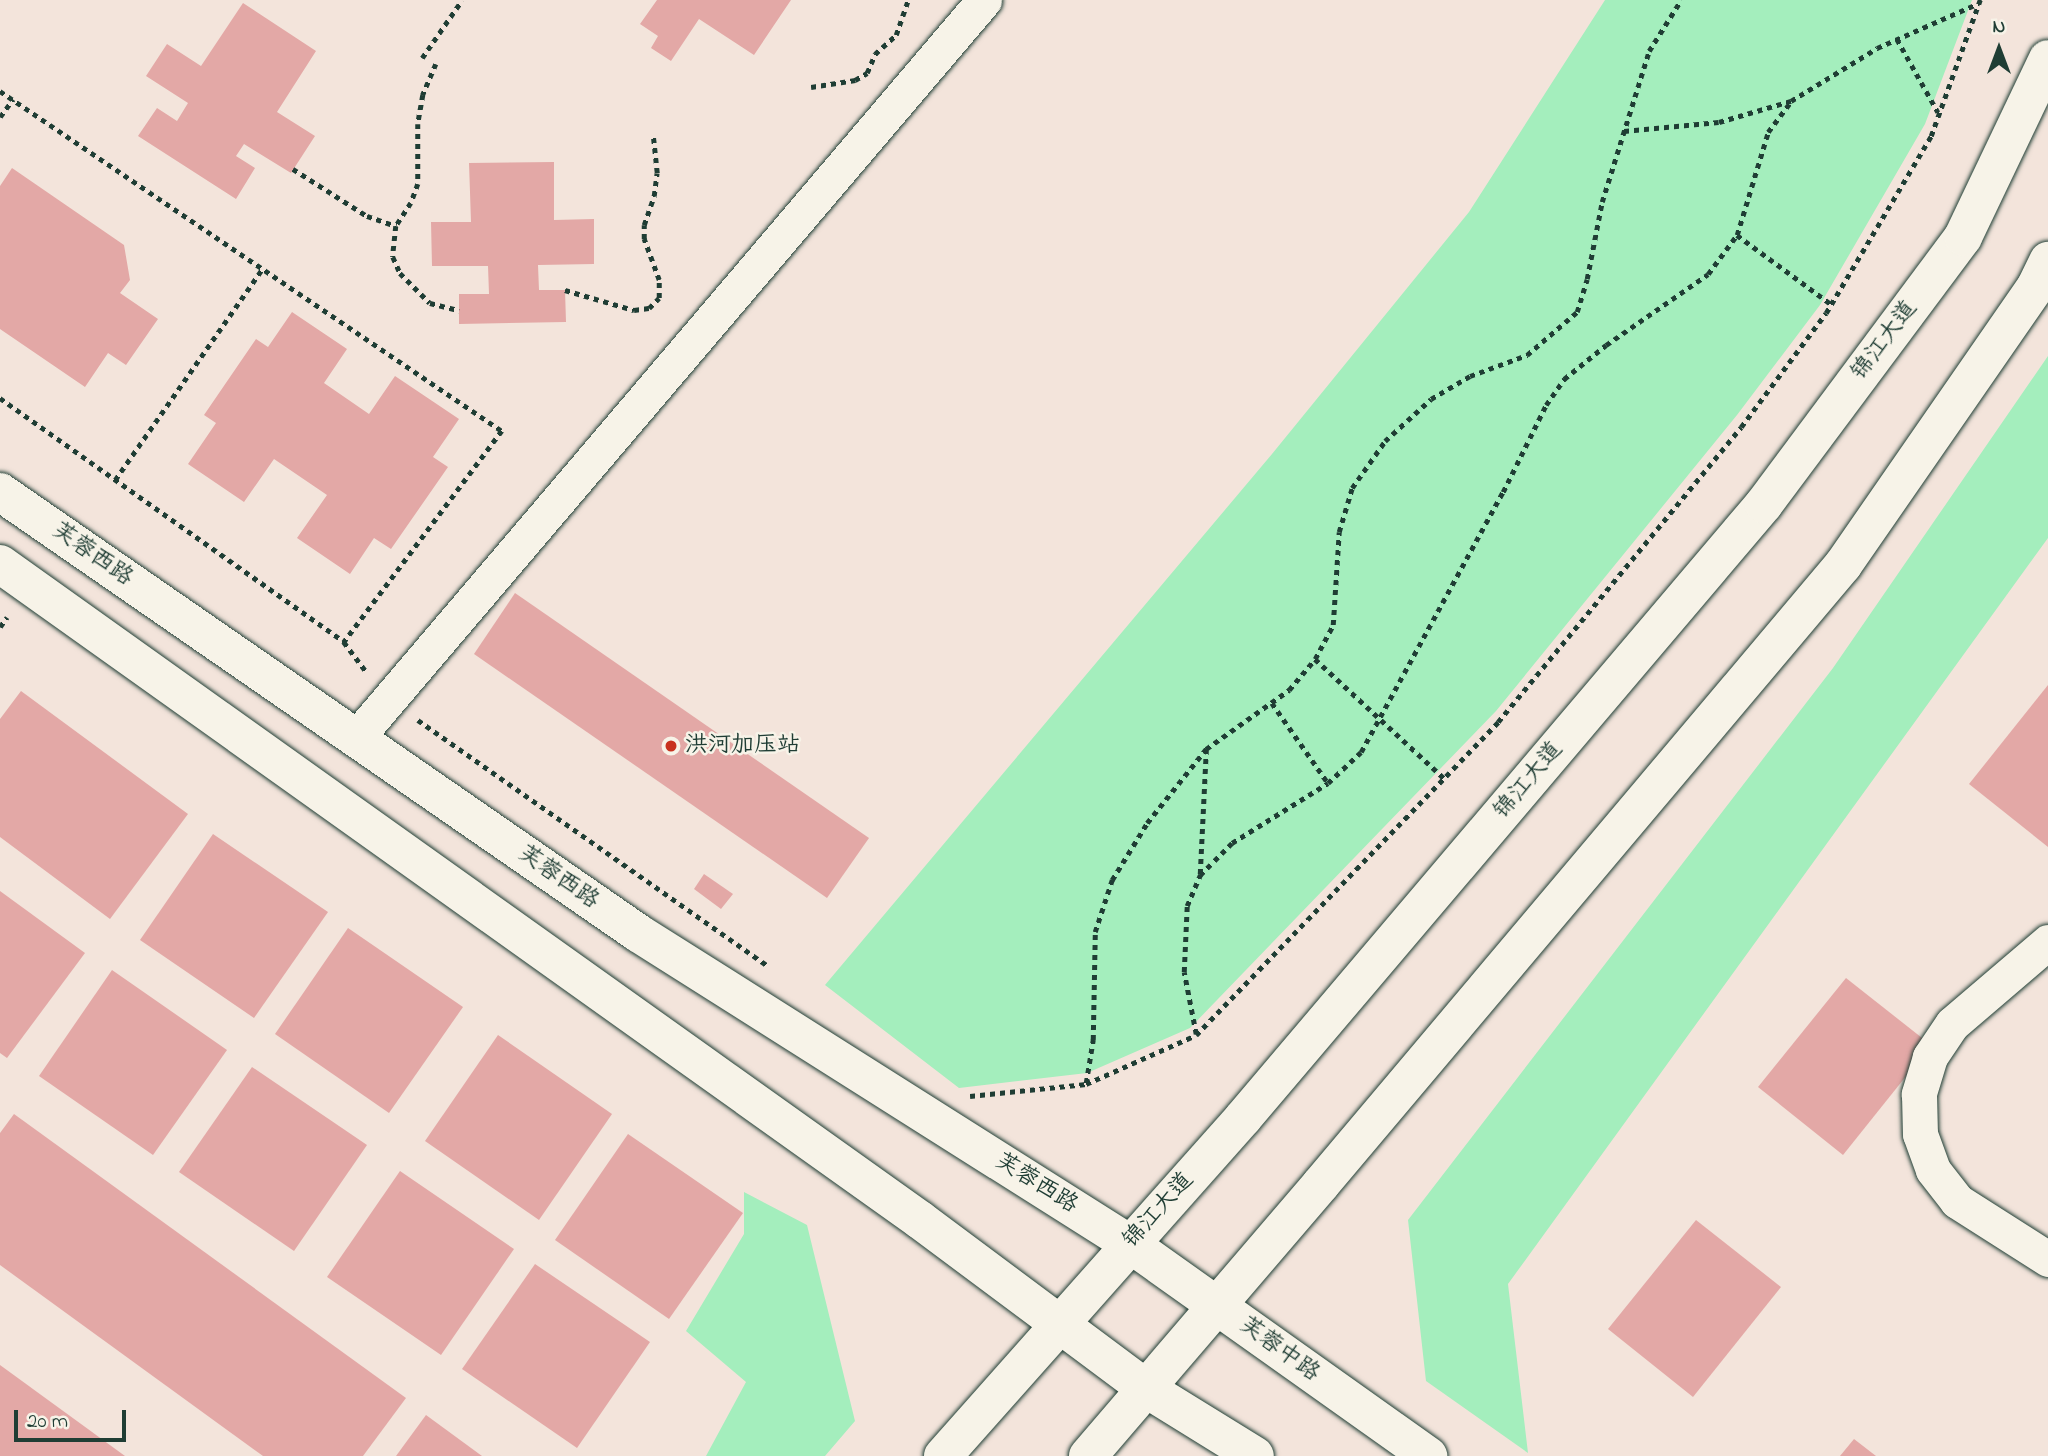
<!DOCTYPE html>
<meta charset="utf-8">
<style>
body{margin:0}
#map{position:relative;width:2048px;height:1456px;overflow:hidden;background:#f3e4db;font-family:"Indie Flower","LXGW WenKai TC",sans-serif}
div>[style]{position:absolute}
.green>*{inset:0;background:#a4eebd}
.building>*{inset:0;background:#e3a8a6}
.path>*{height:4.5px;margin-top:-2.25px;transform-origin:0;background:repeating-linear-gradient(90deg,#1f3d34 0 5px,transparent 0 10px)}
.roads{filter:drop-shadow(0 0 2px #1f3d34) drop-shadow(0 0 2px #1f3d34)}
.street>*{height:35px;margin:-17.5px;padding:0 17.5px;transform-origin:17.5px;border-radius:17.5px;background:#f7f3e8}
.secondary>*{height:38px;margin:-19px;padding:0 19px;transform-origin:19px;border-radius:19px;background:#f7f3e8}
.dots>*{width:19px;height:19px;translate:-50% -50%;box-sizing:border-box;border:4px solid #f7f3e8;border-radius:50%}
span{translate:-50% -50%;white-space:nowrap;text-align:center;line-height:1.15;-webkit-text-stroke:5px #f7f3e8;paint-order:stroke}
.street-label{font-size:23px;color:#1f3d34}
.poi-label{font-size:23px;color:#1f3d34}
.left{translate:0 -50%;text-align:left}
.north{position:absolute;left:1964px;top:14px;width:70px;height:70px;-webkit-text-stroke:5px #f7f3e8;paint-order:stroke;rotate:0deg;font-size:19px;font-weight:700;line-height:28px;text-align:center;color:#1f3d34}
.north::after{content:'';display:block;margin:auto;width:24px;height:32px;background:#1f3d34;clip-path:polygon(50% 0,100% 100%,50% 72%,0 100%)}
.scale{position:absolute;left:14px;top:1410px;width:112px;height:32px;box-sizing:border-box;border:4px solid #1f3d34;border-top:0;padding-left:9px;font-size:21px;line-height:24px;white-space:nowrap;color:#1f3d34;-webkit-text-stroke:5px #f7f3e8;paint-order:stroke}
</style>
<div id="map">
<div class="green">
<div style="clip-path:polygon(1605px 0,1972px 0,1925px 124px,1820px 305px,1737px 415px,1496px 711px,1190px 1028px,1087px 1073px,959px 1088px,825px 985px,1272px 454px,1469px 212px)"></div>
<div style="clip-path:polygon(2048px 356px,2048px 538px,1508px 1284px,1528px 1453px,1426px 1381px,1408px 1220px,1833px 668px)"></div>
<div style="clip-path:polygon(744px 1192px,807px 1225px,855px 1421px,825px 1456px,706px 1456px,746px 1382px,686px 1331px,744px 1234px)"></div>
</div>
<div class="building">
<div style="clip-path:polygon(657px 0,791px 0,754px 55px,699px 19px,671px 61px,651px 48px,658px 36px,640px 24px)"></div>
<div style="clip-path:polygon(243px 3px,316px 51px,277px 112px,315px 136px,291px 173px,244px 144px,236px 156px,255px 168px,236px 199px,138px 136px,157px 108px,177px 121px,188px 103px,146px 76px,167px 44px,201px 66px)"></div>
<div style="clip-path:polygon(554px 162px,554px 220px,594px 219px,594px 264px,538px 265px,539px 290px,565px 290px,566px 322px,459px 324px,459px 294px,489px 294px,488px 266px,432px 266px,431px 222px,471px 222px,469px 163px)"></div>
<div style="clip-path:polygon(12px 168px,124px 245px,130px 280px,120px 293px,158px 319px,126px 365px,108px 353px,85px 387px,0 329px,0 186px)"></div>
<div style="clip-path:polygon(292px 312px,347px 349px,324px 383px,369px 414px,395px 376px,459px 419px,433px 457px,448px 467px,391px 549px,374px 538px,350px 574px,297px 538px,327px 495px,274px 459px,244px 502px,188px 464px,216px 423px,204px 415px,256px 339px,268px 347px)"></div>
<div style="clip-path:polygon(515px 593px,869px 838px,827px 898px,474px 654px)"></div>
<div style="clip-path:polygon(2048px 685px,2048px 847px,1969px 784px)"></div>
<div style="clip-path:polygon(21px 691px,188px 814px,110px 919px,0 837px,0 719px)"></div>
<div style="clip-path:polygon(213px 834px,328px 912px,254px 1018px,140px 940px)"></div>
<div style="clip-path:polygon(704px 874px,733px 894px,721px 909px,694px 889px)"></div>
<div style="clip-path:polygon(0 891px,85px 953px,7px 1058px,0 1053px)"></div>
<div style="clip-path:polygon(348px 928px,463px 1007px,389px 1113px,275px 1034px)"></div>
<div style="clip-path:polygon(112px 970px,227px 1050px,153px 1155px,39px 1076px)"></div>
<div style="clip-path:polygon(1846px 978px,1931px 1045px,1843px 1155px,1758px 1087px)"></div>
<div style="clip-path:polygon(498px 1035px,612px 1114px,539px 1220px,425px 1141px)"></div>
<div style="clip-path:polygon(252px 1067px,367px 1145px,294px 1251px,179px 1172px)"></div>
<div style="clip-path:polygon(14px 1114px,406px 1398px,363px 1456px,263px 1456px,0 1265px,0 1133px)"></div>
<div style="clip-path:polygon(628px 1134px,743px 1213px,669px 1319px,555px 1240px)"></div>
<div style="clip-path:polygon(400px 1171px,514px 1249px,441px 1355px,327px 1277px)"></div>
<div style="clip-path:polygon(1696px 1220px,1781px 1287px,1693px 1397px,1608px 1329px)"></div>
<div style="clip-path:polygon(535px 1264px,650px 1342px,577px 1448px,462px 1369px)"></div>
<div style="clip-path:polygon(0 1365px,125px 1456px,0 1456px)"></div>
<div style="clip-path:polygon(426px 1415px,482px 1456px,396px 1456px)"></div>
<div style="clip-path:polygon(1854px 1439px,1876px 1456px,1840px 1456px)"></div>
</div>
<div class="path">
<div style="left:1897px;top:39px;width:84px;rotate:60.7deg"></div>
<div style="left:422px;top:58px;width:70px;rotate:-55.4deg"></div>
<div style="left:436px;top:64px;width:34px;rotate:113deg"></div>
<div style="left:423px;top:95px;width:29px;rotate:100deg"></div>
<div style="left:418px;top:124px;width:60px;rotate:90deg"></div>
<div style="left:418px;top:184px;width:20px;rotate:110deg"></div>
<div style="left:411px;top:203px;width:27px;rotate:123deg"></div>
<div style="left:396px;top:226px;width:31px;rotate:96deg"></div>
<div style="left:393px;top:257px;width:17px;rotate:66deg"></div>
<div style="left:400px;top:273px;width:42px;rotate:45deg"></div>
<div style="left:430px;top:303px;width:30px;rotate:14deg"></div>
<div style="left:811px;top:87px;width:45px;rotate:-9deg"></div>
<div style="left:855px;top:80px;width:14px;rotate:-30deg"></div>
<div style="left:867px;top:73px;width:21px;rotate:-67deg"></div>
<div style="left:875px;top:54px;width:28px;rotate:-42deg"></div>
<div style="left:896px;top:35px;width:37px;rotate:-71deg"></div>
<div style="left:0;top:91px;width:606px;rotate:34.11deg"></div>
<div style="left:502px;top:431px;width:264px;rotate:126.8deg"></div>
<div style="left:0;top:117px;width:22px;rotate:-54deg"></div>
<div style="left:1624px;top:131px;width:95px;rotate:-5.4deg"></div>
<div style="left:1719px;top:122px;width:75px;rotate:-16.3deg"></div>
<div style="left:1791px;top:101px;width:101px;rotate:-31.6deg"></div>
<div style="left:1877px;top:48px;width:111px;rotate:-23.8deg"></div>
<div style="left:293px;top:169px;width:88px;rotate:32.4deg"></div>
<div style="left:367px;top:216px;width:31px;rotate:19deg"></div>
<div style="left:1737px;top:235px;width:117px;rotate:36.3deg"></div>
<div style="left:565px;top:290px;width:72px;rotate:16.2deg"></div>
<div style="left:634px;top:310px;width:15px;rotate:-8deg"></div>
<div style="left:649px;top:308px;width:14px;rotate:-45deg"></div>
<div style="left:659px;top:298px;width:18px;rotate:-90deg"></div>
<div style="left:659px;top:280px;width:44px;rotate:-110.1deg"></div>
<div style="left:644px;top:239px;width:14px;rotate:-90deg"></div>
<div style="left:644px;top:225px;width:31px;rotate:-71deg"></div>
<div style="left:654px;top:196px;width:23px;rotate:-83deg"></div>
<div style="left:657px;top:173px;width:39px;rotate:-96deg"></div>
<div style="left:0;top:398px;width:422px;rotate:35.3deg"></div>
<div style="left:344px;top:642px;width:36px;rotate:53deg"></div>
<div style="left:115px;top:480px;width:257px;rotate:-55.1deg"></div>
<div style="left:0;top:627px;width:12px;rotate:-55deg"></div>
<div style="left:1315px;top:659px;width:176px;rotate:42.7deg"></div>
<div style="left:1272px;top:703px;width:98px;rotate:55deg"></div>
<div style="left:418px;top:720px;width:426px;rotate:35.1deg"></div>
<div style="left:1200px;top:874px;width:124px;rotate:-87.2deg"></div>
<div style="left:1196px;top:1034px;width:63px;rotate:-101deg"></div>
<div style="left:1184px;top:972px;width:66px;rotate:-87.4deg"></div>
<div style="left:1187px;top:906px;width:34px;rotate:-67deg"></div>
<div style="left:1200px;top:875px;width:45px;rotate:-45deg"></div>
<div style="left:1232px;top:843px;width:113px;rotate:-32deg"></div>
<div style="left:1328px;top:783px;width:45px;rotate:-43.2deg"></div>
<div style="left:1361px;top:752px;width:296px;rotate:-61.4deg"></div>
<div style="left:1503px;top:492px;width:97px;rotate:-63.7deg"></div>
<div style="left:1546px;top:405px;width:32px;rotate:-55deg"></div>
<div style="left:1564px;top:379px;width:54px;rotate:-39deg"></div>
<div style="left:1606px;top:345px;width:124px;rotate:-34.8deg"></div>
<div style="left:1708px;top:274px;width:49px;rotate:-53.4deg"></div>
<div style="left:1737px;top:235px;width:108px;rotate:-73.2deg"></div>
<div style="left:1768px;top:132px;width:39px;rotate:-53deg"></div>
<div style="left:1086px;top:1083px;width:44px;rotate:-80.8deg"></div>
<div style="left:1093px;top:1040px;width:108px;rotate:-88.9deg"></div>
<div style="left:1095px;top:932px;width:55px;rotate:-71.9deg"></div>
<div style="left:1112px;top:880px;width:67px;rotate:-58.4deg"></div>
<div style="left:1147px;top:823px;width:95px;rotate:-51.4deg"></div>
<div style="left:1206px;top:749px;width:102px;rotate:-35.4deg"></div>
<div style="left:1289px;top:690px;width:40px;rotate:-50deg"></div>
<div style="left:1315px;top:659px;width:38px;rotate:-62deg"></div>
<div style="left:1333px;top:625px;width:93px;rotate:-86.3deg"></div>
<div style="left:1339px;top:532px;width:46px;rotate:-73.5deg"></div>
<div style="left:1352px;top:488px;width:57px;rotate:-54.9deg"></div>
<div style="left:1385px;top:441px;width:62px;rotate:-42.4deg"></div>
<div style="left:1431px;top:399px;width:45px;rotate:-30.5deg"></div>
<div style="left:1470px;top:376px;width:61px;rotate:-20.2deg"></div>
<div style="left:1527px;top:355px;width:66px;rotate:-40.7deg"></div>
<div style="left:1577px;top:312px;width:34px;rotate:-73deg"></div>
<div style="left:1587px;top:279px;width:78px;rotate:-79deg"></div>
<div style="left:1602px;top:202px;width:158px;rotate:-72.7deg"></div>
<div style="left:1649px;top:51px;width:60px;rotate:-57.9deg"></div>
<div style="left:970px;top:1096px;width:117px;rotate:-5.9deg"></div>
<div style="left:1086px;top:1084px;width:120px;rotate:-24deg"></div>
<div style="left:1196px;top:1035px;width:435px;rotate:-46deg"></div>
<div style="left:1498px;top:722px;width:382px;rotate:-50.5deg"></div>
<div style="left:1741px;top:427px;width:142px;rotate:-53.3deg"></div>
<div style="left:1826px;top:313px;width:206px;rotate:-59.3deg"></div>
<div style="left:1931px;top:136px;width:145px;rotate:-70.2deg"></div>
</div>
<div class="roads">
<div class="street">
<div style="left:356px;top:738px;width:969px;rotate:-49.6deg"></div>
<div style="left:2048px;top:942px;width:126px;rotate:139.5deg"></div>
<div style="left:1952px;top:1024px;width:40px;rotate:124deg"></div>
<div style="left:1930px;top:1057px;width:39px;rotate:107deg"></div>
<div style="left:1919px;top:1094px;width:40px;rotate:88.6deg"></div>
<div style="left:1920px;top:1134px;width:38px;rotate:70deg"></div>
<div style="left:1933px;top:1170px;width:39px;rotate:52deg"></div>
<div style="left:1957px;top:1201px;width:108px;rotate:32.5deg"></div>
</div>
<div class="secondary">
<div style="left:0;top:492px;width:776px;rotate:34.65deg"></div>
<div style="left:638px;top:933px;width:582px;rotate:32.3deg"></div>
<div style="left:1130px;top:1244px;width:366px;rotate:35.4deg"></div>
<div style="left:0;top:564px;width:1130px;rotate:35.49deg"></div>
<div style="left:920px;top:1220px;width:281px;rotate:36.7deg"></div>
<div style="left:1145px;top:1388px;width:129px;rotate:31.7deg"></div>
<div style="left:943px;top:1456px;width:452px;rotate:-48.4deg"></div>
<div style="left:1243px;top:1118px;width:805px;rotate:-49.68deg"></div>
<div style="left:1764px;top:504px;width:333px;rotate:-53.3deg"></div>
<div style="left:1963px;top:237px;width:197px;rotate:-64.5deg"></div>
<div style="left:1088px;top:1456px;width:358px;rotate:-49.4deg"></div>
<div style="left:1321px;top:1184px;width:810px;rotate:-49.86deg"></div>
<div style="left:1843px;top:565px;width:339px;rotate:-55.3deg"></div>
<div style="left:2036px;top:286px;width:28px;rotate:-64deg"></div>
</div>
</div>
<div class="dots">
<div style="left:671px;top:746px;background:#c8321e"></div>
</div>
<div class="street-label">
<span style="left:1885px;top:341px;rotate:-53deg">锦江大道</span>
<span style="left:92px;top:555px;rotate:35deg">芙蓉西路</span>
<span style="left:1529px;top:781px;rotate:-50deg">锦江大道</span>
<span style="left:558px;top:878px;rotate:35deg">芙蓉西路</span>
<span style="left:1036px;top:1184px;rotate:32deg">芙蓉西路</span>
<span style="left:1159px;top:1211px;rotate:-48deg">锦江大道</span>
<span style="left:1279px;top:1350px;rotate:36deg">芙蓉中路</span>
</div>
<div class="poi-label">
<span class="left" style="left:685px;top:746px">洪河加压站</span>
</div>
<div class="north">N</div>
<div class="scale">20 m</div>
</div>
